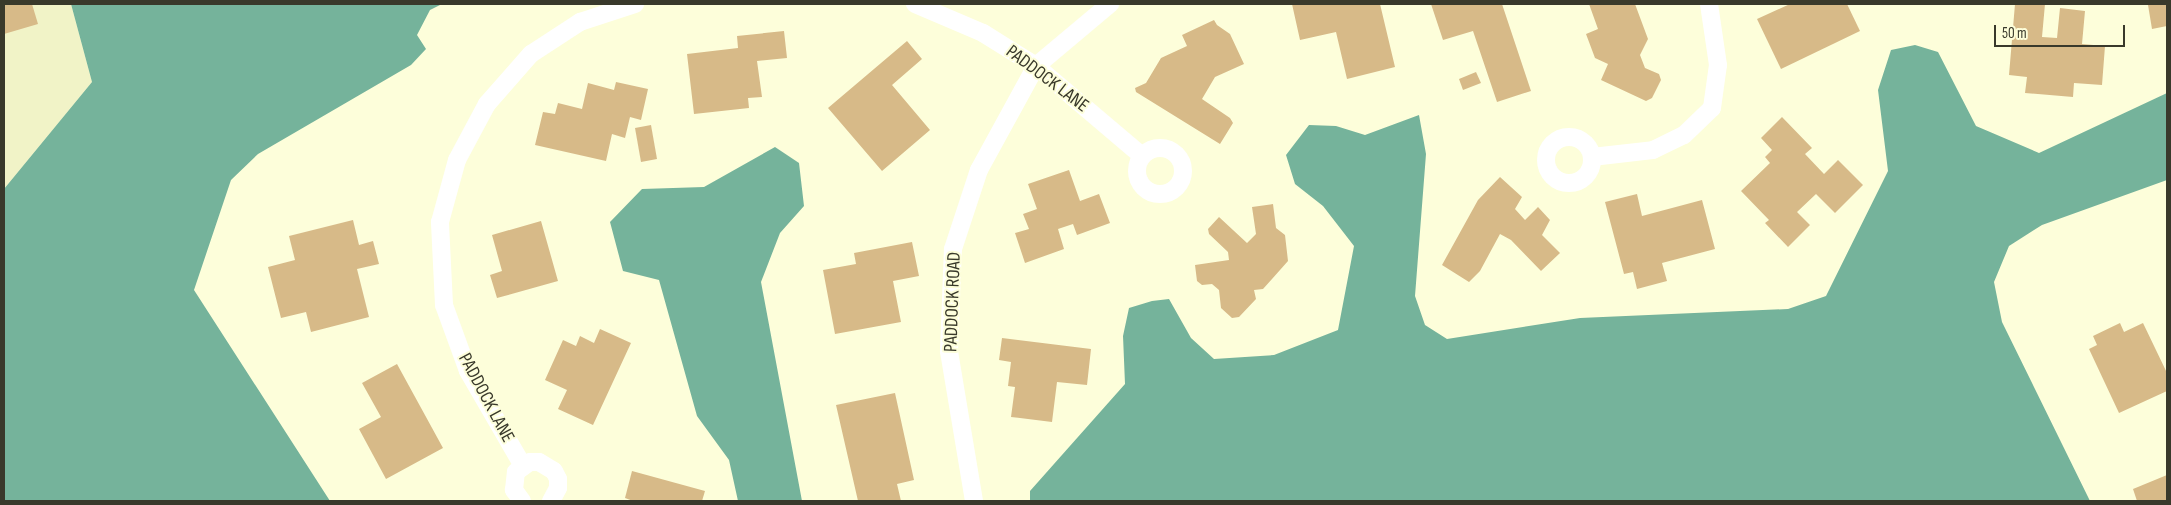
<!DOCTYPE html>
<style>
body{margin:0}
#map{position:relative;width:2171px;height:505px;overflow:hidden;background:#fdfeda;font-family:"Sofia Sans Condensed",sans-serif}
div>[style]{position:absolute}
.built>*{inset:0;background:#f1f3c7}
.water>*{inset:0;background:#75b39b}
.building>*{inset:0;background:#d7ba88}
.minor>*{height:18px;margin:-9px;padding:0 9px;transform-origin:9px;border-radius:9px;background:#fff}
.minor>.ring{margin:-9px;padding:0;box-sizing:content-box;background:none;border:18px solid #fff;border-radius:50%}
span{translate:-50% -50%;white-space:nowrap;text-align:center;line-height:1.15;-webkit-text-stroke:4px #fdfeda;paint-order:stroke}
.street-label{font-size:19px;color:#39392b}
.frame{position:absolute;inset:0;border:5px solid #39392b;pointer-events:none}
.scale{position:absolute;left:1994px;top:25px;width:131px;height:22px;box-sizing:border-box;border:2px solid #39392b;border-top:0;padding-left:6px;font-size:15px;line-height:18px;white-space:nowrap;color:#39392b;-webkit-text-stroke:4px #fdfeda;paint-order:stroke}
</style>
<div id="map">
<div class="built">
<div style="clip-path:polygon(4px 4px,71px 4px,92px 82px,4px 189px)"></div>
</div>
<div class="water">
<div style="clip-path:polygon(71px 4px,442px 4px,430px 10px,417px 35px,426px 49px,411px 65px,258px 154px,231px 180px,194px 290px,330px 501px,4px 501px,4px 189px,92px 82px)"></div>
<div style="clip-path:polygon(1915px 45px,1938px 52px,1976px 126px,2039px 153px,2167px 93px,2167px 180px,2042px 225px,2009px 246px,1994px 282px,2002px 322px,2090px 501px,1030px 501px,1030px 491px,1125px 384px,1123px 336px,1129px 308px,1152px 301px,1169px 299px,1191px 338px,1214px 359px,1274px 355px,1338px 330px,1354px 246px,1323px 206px,1295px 184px,1286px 155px,1309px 125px,1336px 126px,1365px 135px,1419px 115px,1426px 154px,1415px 296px,1425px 325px,1447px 339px,1580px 318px,1788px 309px,1826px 296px,1888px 171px,1878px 90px,1891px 50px)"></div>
<div style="clip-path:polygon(775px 147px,799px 163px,804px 206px,780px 233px,761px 282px,802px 501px,738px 501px,729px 460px,697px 416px,659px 280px,623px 271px,610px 222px,642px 189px,704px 187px)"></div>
</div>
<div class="building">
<div style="clip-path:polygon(4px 4px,32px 4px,38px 24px,4px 34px)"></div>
<div style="clip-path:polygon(1292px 4px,1380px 4px,1395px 67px,1347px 79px,1336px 32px,1300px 40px)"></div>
<div style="clip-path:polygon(1431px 4px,1502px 4px,1531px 91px,1497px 102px,1473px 31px,1443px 40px)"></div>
<div style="clip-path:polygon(1589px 4px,1635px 4px,1648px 39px,1640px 55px,1645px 68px,1659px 74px,1661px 80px,1652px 98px,1646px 101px,1601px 80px,1608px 64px,1595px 58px,1586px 34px,1598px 29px)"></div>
<div style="clip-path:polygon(1790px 4px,1847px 4px,1860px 31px,1781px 69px,1757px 19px)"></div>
<div style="clip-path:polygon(2015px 4px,2045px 4px,2042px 37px,2057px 38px,2060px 8px,2085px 11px,2082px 44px,2105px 46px,2102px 85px,2074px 83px,2073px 97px,2025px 93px,2027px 77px,2009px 75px)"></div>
<div style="clip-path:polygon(2153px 4px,2167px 4px,2167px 26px,2152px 29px,2148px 5px)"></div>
<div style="clip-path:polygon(1214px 20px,1217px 25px,1230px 34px,1244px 64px,1215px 77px,1202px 99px,1230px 118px,1233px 123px,1220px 144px,1136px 92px,1135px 88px,1146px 83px,1161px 58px,1187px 46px,1182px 35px)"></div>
<div style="clip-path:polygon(784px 31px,787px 58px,757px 61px,762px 97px,748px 98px,749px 108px,694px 114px,687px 54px,738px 48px,737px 36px)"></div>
<div style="clip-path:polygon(907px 41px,922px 59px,892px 85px,930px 130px,882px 171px,828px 108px)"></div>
<div style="clip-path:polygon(1476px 72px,1481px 83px,1463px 90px,1459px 79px)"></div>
<div style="clip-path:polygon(616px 82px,648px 89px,641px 120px,630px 117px,625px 138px,612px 134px,606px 161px,535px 145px,543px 112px,555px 114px,558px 103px,582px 109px,588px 83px,614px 90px)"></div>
<div style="clip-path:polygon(1782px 117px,1812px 148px,1805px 154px,1824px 174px,1838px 160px,1863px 185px,1835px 213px,1816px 194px,1797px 212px,1810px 225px,1788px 247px,1765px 223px,1769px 220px,1741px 191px,1770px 163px,1765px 157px,1772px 150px,1761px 138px)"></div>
<div style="clip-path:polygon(651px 125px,657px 159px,641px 162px,635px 128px)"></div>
<div style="clip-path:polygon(1069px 170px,1080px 201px,1099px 194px,1110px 223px,1077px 235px,1073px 224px,1058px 229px,1064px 249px,1025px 263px,1015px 233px,1029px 229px,1023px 214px,1037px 209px,1028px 184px)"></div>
<div style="clip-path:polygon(1500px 177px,1522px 197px,1515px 209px,1525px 220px,1538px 207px,1550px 220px,1542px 235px,1560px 253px,1541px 271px,1511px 240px,1500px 234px,1480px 271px,1469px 282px,1442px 265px,1478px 200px)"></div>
<div style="clip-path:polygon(1637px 194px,1642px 216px,1702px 200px,1715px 249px,1662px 263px,1667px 281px,1637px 289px,1633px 272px,1624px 274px,1605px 202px)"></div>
<div style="clip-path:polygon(1273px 204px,1276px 228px,1285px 235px,1288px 261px,1263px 289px,1254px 290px,1256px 299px,1239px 317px,1232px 318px,1221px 308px,1219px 290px,1212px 284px,1202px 285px,1197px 281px,1195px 265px,1229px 260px,1228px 252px,1209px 234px,1208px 229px,1219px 217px,1247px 243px,1256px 234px,1252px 207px)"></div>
<div style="clip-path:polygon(353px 220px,359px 245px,373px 241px,379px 264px,357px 269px,369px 317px,311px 332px,306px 312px,281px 318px,268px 267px,295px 260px,289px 236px)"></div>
<div style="clip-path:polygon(541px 221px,558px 281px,497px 298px,490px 275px,502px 271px,492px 235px)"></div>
<div style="clip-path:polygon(912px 242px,919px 276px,893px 281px,901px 322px,835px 334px,823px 270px,856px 264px,854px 253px)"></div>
<div style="clip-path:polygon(2120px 323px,2124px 332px,2143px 323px,2167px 373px,2167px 391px,2119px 413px,2089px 349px,2097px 345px,2093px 336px)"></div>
<div style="clip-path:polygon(600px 329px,631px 343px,593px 425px,558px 409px,567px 390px,545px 380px,563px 340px,576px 346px,580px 336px,594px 343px)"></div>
<div style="clip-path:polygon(1002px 338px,1091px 349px,1087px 385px,1057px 382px,1052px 422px,1011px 417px,1015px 387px,1008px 386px,1011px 362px,999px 360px)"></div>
<div style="clip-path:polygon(397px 364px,443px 448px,386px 479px,359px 429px,381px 417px,362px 383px)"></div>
<div style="clip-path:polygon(895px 393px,914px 480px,897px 484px,901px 501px,858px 501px,836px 405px)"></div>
<div style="clip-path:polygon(632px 471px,705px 491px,702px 501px,633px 501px,625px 498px)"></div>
<div style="clip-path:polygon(2167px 475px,2167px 501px,2137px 501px,2133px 489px)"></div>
</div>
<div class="minor">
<div style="left:915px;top:4px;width:74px;rotate:23.1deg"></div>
<div style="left:983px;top:33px;width:62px;rotate:31.9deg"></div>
<div style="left:1036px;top:66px;width:139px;rotate:40.3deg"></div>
<div class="ring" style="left:1546px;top:137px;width:28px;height:28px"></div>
<div class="ring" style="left:1137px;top:148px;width:28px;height:28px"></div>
<div style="left:1592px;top:157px;width:61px;rotate:-6.5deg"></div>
<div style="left:1653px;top:150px;width:34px;rotate:-26deg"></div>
<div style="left:1684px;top:135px;width:39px;rotate:-44deg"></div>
<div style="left:1712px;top:108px;width:43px;rotate:-82.1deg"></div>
<div style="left:1718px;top:65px;width:62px;rotate:-98.4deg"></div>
<div style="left:523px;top:466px;width:110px;rotate:-120.1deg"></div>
<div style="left:468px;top:371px;width:70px;rotate:-110deg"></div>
<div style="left:444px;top:305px;width:83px;rotate:-92.8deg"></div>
<div style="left:440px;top:222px;width:64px;rotate:-74.7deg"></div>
<div style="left:457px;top:160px;width:64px;rotate:-61.8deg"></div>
<div style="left:487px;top:104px;width:67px;rotate:-48.7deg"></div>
<div style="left:531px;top:54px;width:59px;rotate:-33.1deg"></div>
<div style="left:580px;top:22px;width:58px;rotate:-18.1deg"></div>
<div style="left:522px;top:501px;width:14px;rotate:-126deg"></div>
<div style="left:514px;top:490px;width:18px;rotate:-84deg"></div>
<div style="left:516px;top:472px;width:17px;rotate:-36deg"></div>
<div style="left:530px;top:462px;width:9px"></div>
<div style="left:539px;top:462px;width:17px;rotate:31deg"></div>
<div style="left:554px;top:471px;width:9px;rotate:63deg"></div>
<div style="left:558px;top:479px;width:9px;rotate:90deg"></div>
<div style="left:558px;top:488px;width:15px;rotate:118deg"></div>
<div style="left:974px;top:501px;width:152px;rotate:-99.5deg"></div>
<div style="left:949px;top:351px;width:102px;rotate:-87.8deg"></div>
<div style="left:953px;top:249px;width:83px;rotate:-71.8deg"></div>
<div style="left:979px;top:170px;width:119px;rotate:-61.3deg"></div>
<div style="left:1036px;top:66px;width:97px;rotate:-40deg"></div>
</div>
<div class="street-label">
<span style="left:1047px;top:79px;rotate:37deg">PADDOCK LANE</span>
<span style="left:953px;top:302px;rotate:-88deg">PADDOCK ROAD</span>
<span style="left:486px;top:398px;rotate:62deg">PADDOCK LANE</span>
</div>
<div class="frame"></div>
<div class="scale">50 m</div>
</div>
